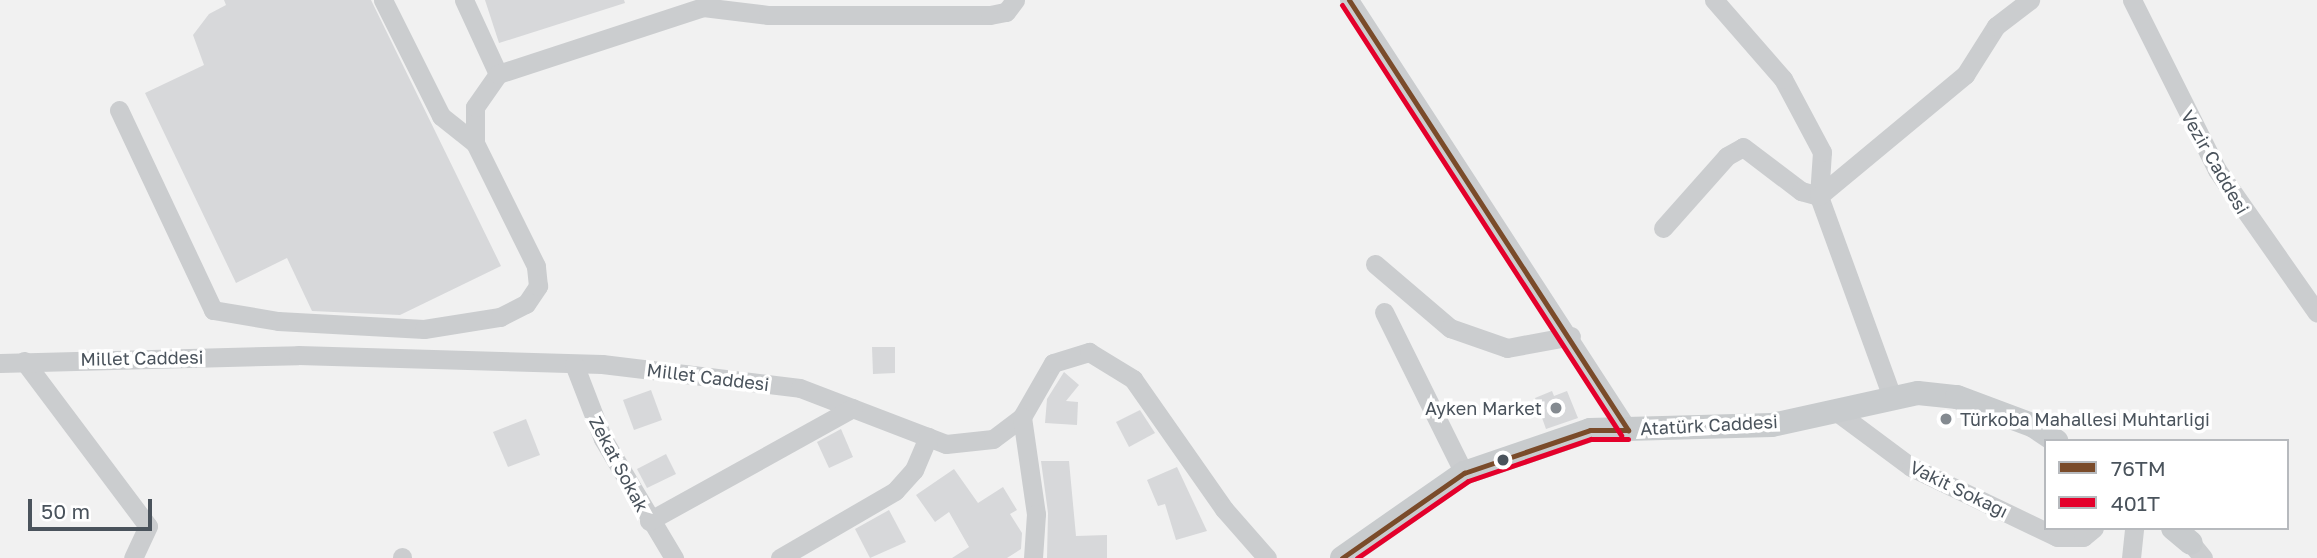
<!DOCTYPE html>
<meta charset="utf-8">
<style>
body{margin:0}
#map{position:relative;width:2317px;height:558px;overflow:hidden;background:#f1f1f1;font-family:"Golos Text",sans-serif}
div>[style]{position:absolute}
.building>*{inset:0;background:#d7d8da}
.minor>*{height:19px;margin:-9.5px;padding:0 9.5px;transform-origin:9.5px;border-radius:9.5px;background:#cbcdcf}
.major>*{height:24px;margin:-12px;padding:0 12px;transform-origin:12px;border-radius:12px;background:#c8cbcd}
.bus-1>*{height:5px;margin:-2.5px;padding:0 2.5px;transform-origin:2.5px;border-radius:2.5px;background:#7a4b2a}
.bus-2>*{height:5px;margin:-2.5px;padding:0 2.5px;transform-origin:2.5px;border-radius:2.5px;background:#e4002b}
.dots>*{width:19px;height:19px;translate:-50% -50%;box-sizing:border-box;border:4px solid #fff;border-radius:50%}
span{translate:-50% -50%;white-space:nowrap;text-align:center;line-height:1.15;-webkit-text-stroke:7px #fff;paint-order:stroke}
.street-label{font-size:18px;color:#4a535c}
.poi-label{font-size:18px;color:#4a535c}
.right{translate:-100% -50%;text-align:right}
.left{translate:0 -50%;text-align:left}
.legend{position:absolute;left:2044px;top:439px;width:245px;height:91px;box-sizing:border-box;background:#fff;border:2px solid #b7babe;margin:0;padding:9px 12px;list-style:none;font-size:21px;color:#4a535c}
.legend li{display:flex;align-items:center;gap:14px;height:35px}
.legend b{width:35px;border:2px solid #b7babe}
.scale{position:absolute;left:28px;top:499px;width:124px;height:32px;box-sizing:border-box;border:4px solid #4a535c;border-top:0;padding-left:9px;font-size:21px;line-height:24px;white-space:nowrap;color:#4a535c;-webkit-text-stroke:5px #fff;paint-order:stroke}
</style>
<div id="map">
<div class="building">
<div style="clip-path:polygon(224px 0,371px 0,501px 266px,400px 315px,312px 311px,287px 258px,236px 283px,145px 93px,204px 65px,193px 35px,209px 14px,226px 5px)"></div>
<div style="clip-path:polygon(485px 0,624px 0,625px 3px,499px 43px)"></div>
<div style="clip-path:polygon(872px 347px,895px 347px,895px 373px,873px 374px)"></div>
<div style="clip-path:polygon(1064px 372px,1079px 385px,1066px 401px,1078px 402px,1077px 425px,1045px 423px,1047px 399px)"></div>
<div style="clip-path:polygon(651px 390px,662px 420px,634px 430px,623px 400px)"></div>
<div style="clip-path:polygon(1552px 391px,1554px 396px,1567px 391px,1578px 418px,1546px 429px,1535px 398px)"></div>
<div style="clip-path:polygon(1140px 410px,1155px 433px,1129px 447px,1116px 422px)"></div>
<div style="clip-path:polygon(526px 419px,540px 455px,508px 467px,493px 432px)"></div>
<div style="clip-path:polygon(841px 429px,853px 457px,829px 468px,817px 442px)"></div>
<div style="clip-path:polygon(666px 454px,676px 474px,647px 488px,637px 469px)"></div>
<div style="clip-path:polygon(1041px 461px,1069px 461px,1076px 536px,1107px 535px,1107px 558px,1047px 558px,1048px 513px)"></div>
<div style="clip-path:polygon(1177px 467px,1207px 531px,1176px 540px,1165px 504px,1158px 506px,1147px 480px)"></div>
<div style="clip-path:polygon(954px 469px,978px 503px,1003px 487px,1017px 510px,1010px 514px,1022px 533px,1021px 549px,1007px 558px,952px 558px,969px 547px,949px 512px,935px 522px,916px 495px)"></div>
<div style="clip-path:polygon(889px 510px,906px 542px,870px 558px,855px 529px)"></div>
</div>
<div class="minor">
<div style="left:383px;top:0;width:130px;rotate:63.4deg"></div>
<div style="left:441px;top:116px;width:43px;rotate:38.5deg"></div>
<div style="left:464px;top:0;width:81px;rotate:65.3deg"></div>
<div style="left:1349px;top:0;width:513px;rotate:57.02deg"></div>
<div style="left:2132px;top:0;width:190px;rotate:63.4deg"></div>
<div style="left:2217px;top:170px;width:174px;rotate:55deg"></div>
<div style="left:119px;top:110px;width:221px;rotate:64.8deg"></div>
<div style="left:213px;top:310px;width:66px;rotate:9.6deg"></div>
<div style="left:278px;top:321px;width:146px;rotate:3.1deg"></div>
<div style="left:424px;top:329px;width:77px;rotate:-9deg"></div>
<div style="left:500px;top:317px;width:29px;rotate:-27deg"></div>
<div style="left:526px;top:304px;width:22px;rotate:-56deg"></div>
<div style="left:538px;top:286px;width:20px;rotate:-96deg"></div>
<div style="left:536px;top:266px;width:137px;rotate:-116.4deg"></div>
<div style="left:475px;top:143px;width:36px;rotate:-90deg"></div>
<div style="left:475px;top:107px;width:40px;rotate:-55.1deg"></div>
<div style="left:498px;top:74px;width:216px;rotate:-18.1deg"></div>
<div style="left:703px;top:7px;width:65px;rotate:7deg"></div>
<div style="left:768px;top:15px;width:222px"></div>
<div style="left:990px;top:15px;width:16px;rotate:-11deg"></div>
<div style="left:1006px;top:12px;width:15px;rotate:-53deg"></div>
<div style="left:1663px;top:228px;width:96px;rotate:-48.4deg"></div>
<div style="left:1727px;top:156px;width:18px;rotate:-29deg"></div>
<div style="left:1743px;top:147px;width:73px;rotate:37.2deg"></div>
<div style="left:1801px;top:191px;width:19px;rotate:16deg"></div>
<div style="left:1819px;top:196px;width:44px;rotate:-86.1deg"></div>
<div style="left:1822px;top:152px;width:83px;rotate:-118.1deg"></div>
<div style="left:1783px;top:79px;width:105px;rotate:-131.1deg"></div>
<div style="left:1375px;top:264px;width:99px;rotate:40.5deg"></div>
<div style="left:1450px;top:328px;width:60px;rotate:19.3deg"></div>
<div style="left:1507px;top:348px;width:65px;rotate:-10.6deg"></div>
<div style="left:1384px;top:312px;width:180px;rotate:63.6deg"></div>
<div style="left:24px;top:361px;width:206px;rotate:53.1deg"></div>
<div style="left:148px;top:526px;width:35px;rotate:115deg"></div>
<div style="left:0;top:363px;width:298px;rotate:-1.5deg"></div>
<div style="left:298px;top:355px;width:304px;rotate:1.7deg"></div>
<div style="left:602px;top:364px;width:199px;rotate:6.9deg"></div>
<div style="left:800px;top:388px;width:156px;rotate:21deg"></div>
<div style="left:946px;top:444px;width:47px;rotate:-6.1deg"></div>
<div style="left:993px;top:439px;width:36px;rotate:-37deg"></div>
<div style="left:1022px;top:417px;width:62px;rotate:-60.1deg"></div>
<div style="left:1053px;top:363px;width:38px;rotate:-17deg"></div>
<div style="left:1089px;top:352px;width:52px;rotate:31.5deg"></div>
<div style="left:1133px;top:379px;width:159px;rotate:55deg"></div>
<div style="left:1224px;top:509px;width:65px;rotate:48.7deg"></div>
<div style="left:574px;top:364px;width:80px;rotate:68.9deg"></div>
<div style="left:603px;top:439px;width:139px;rotate:59.2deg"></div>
<div style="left:1892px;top:397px;width:214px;rotate:-110deg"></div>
<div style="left:1819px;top:196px;width:190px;rotate:-39.7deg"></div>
<div style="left:1965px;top:75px;width:58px;rotate:-57.7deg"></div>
<div style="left:1996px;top:26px;width:43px;rotate:-37.4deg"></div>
<div style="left:1833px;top:409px;width:97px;rotate:36.6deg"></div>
<div style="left:1911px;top:467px;width:162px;rotate:25.6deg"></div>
<div style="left:2057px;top:537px;width:26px"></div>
<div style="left:2083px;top:537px;width:14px;rotate:-39deg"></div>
<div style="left:1022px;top:417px;width:98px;rotate:81.8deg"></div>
<div style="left:1036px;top:514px;width:44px;rotate:93.9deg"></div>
<div style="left:649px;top:521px;width:233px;rotate:-29deg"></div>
<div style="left:2191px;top:543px;width:19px;rotate:51deg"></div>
<div style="left:402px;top:557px;width:1px;rotate:90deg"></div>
<div style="left:780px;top:558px;width:133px;rotate:-30.2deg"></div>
<div style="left:895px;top:491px;width:28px;rotate:-48deg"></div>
<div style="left:914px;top:470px;width:36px;rotate:-67deg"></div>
<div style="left:2131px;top:558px;width:30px;rotate:-84deg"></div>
</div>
<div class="major">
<div style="left:2173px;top:528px;width:23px;rotate:40deg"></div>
<div style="left:1342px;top:558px;width:149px;rotate:-34.9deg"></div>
<div style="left:1464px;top:473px;width:133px;rotate:-18.8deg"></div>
<div style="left:1590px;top:430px;width:182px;rotate:-1.6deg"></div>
<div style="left:1772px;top:425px;width:149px;rotate:-12.4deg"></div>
<div style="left:1918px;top:393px;width:39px;rotate:6deg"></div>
<div style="left:1957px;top:397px;width:82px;rotate:20.6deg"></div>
<div style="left:2034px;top:426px;width:27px;rotate:34deg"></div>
</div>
<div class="bus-1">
<div style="left:1349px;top:0;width:513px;rotate:57.02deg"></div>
<div style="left:1342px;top:558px;width:149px;rotate:-34.9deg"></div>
<div style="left:1464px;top:473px;width:133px;rotate:-18.8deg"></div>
<div style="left:1590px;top:430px;width:38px"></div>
</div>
<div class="bus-2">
<div style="left:1342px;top:5px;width:513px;rotate:57.02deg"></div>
<div style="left:1357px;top:558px;width:135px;rotate:-34.7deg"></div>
<div style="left:1468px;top:481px;width:130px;rotate:-18.9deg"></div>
<div style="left:1591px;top:439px;width:37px"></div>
</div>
<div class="dots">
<div style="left:1556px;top:408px;background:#848a90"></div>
<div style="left:1946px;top:419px;background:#848a90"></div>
<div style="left:1503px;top:460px;background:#4a535c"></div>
</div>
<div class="street-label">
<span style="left:2215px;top:162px;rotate:60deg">Vezir Caddesi</span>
<span style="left:142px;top:358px;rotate:-1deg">Millet Caddesi</span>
<span style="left:708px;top:377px;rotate:7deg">Millet Caddesi</span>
<span style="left:1709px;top:425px;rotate:-3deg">Atatürk Caddesi</span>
<span style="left:619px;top:464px;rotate:62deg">Zekat Sokak</span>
<span style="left:1959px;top:489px;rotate:26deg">Vakit Sokağı</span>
</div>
<div class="poi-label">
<span class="right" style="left:1542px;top:408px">Ayken Market</span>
<span class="left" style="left:1960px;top:419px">Türkoba Mahallesi Muhtarliği</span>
</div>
<ul class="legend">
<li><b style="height:9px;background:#7a4b2a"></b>76TM</li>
<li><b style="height:9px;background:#e4002b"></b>401T</li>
</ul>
<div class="scale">50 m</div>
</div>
